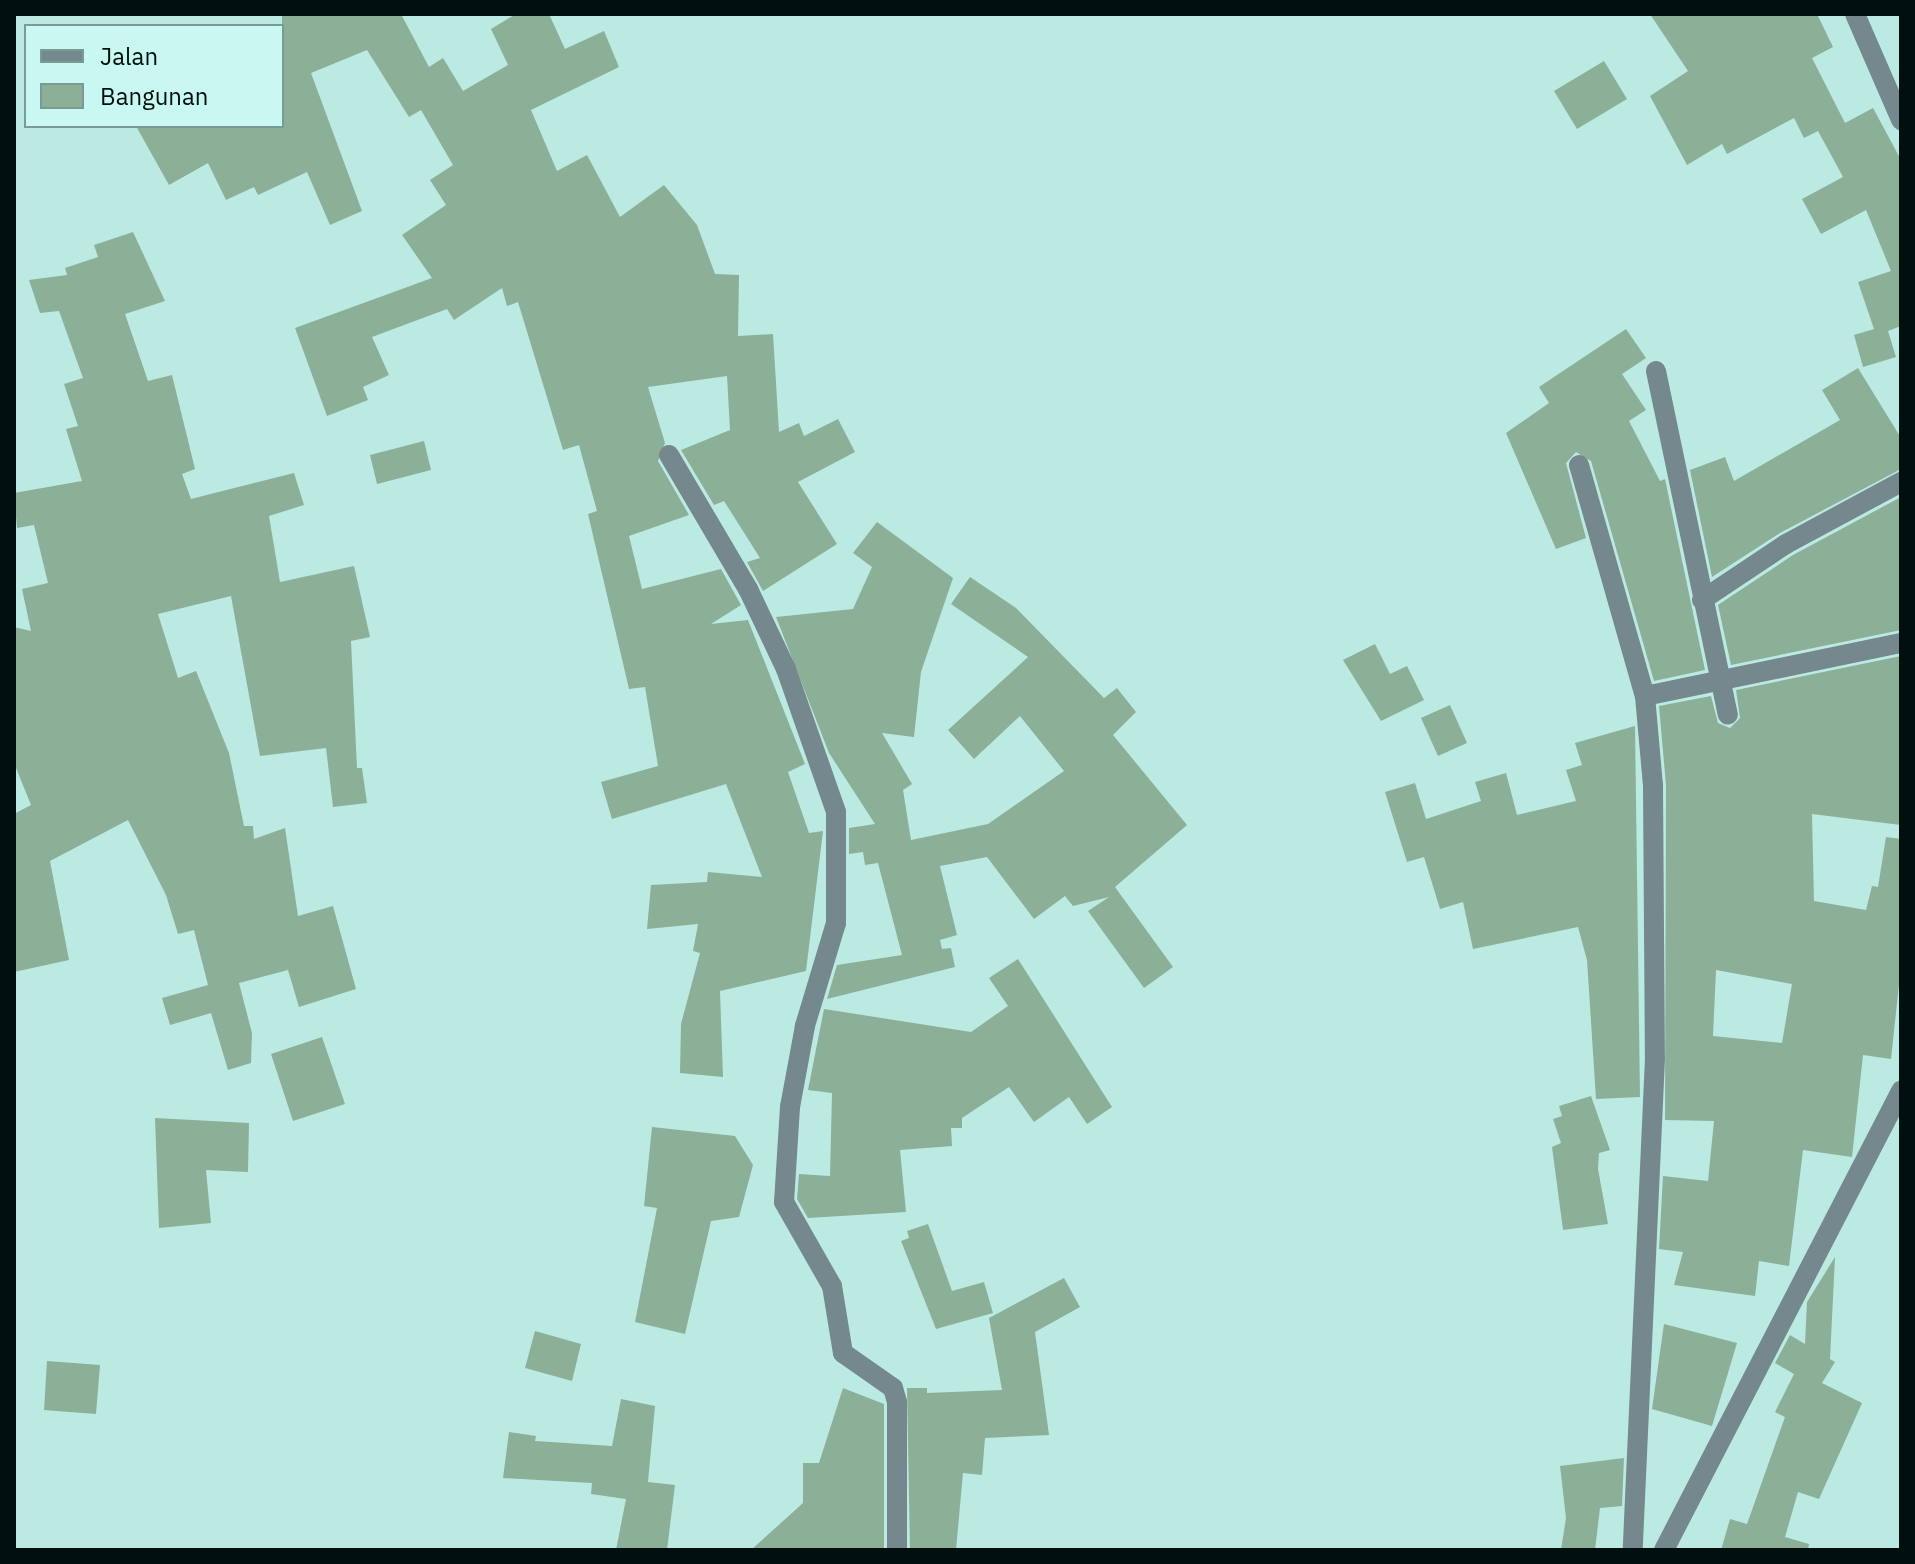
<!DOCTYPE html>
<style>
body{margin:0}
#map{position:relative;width:1915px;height:1564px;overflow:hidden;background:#bbeae3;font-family:"IBM Plex Sans",sans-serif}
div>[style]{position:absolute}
.building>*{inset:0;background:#8caf98}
.minor>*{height:20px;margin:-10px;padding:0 10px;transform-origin:10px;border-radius:10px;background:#74888d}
span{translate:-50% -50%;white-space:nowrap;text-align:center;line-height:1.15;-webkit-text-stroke:6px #c8f8f1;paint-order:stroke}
.frame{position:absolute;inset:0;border:16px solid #01100e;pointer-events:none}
.legend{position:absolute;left:24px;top:24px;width:260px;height:104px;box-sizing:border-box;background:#c8f8f1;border:2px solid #789b96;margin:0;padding:10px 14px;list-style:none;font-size:24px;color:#01100e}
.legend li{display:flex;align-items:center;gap:16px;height:40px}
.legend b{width:40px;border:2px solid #789b96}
</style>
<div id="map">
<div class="building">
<div style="clip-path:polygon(282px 14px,401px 14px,429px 67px,443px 58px,463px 91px,508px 65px,491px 29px,516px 14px,549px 14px,565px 49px,604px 31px,619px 67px,531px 110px,557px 171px,587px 155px,620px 217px,664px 185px,697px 225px,715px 274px,739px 275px,738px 336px,773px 334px,779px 432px,799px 423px,804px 436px,838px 419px,855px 452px,798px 482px,837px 544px,763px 591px,747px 562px,760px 558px,724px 501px,714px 505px,681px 450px,730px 430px,727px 376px,648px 387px,665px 443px,658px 461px,689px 515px,629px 536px,642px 589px,721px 569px,741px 605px,711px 624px,748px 620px,805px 764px,788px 772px,809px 833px,823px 831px,806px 971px,720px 991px,723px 1077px,680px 1073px,681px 1024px,700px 953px,693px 951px,698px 924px,647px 929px,651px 885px,707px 882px,708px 872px,762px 877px,726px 784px,612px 819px,601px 782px,658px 766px,645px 687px,629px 689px,588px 514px,597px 511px,579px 445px,563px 450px,518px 302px,507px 306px,502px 288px,454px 320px,447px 309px,372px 337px,389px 375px,363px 387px,368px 400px,327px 416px,295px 328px,432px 278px,402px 235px,446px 205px,430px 180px,453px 165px,421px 110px,409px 117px,367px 50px,311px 73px,362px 211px,330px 225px,307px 172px,258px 195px,254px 187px,226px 200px,208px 163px,169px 185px,136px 126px,282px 126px)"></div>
<div style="clip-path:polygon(1650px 14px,1817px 14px,1833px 47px,1812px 58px,1845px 123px,1873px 108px,1901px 160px,1901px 326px,1888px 331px,1896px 357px,1863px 367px,1854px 335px,1874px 329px,1858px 282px,1891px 271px,1866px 210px,1821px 234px,1802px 199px,1843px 177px,1818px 131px,1804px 138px,1794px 118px,1727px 154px,1722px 144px,1687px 165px,1650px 96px,1688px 71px)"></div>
<div style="clip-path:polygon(1604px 61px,1627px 99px,1577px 129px,1554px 91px)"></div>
<div style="clip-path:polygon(133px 232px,165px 301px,125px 314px,148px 381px,172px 375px,195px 469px,182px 474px,191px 499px,294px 473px,304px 505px,269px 516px,280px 582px,354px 566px,370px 637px,351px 641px,357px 768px,362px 768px,367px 803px,333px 807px,326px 748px,260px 756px,231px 596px,158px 614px,178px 678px,196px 671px,229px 753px,244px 826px,253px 826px,254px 839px,285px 828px,298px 916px,333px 906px,356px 989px,299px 1007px,288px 970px,239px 983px,252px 1033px,251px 1063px,228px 1070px,211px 1013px,170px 1025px,162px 998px,208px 985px,194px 930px,178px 934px,166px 895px,128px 820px,50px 861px,69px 960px,14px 972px,14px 814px,31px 805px,14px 763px,14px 627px,31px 631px,22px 589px,48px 583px,34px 525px,17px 528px,14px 493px,82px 481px,66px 429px,78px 426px,64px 384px,83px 378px,59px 311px,40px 313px,29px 280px,67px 275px,65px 268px,98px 257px,94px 245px)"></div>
<div style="clip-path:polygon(1626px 329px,1646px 358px,1622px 374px,1646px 410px,1629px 421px,1660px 481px,1665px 479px,1705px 670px,1654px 681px,1591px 461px,1576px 452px,1566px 463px,1586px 538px,1556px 549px,1506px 433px,1549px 403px,1539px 387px)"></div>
<div style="clip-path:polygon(1858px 368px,1901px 438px,1901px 469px,1780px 533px,1712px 577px,1690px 470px,1725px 457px,1734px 481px,1840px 420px,1822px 390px)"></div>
<div style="clip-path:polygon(424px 441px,431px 470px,377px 484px,370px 455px)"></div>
<div style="clip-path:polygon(1901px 497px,1901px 630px,1731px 665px,1718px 605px,1793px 555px)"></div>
<div style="clip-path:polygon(877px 522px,953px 578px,921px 672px,914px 737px,882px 733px,912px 784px,903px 790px,911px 840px,988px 824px,1064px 771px,1020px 716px,974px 759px,948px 730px,1028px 657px,951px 604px,970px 577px,1016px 608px,1104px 698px,1117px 688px,1136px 712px,1113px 735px,1187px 825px,1115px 887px,1173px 967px,1144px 988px,1088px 911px,1109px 897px,1073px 906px,1065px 896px,1034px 919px,987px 857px,940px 866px,957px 935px,940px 940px,942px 949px,951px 948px,955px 967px,827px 999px,837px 965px,902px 955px,878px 863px,865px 865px,863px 852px,849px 854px,849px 828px,875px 824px,829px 753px,776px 617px,853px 609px,872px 567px,853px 553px)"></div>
<div style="clip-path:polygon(1375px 644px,1390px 674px,1407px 666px,1424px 700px,1381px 721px,1343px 660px)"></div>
<div style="clip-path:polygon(evenodd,1901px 656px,1901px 825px,1812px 814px,1814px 901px,1866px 910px,1872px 886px,1878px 887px,1886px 837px,1901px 839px,1901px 966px,1891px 1059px,1863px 1055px,1852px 1157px,1803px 1150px,1789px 1266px,1759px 1261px,1755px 1296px,1674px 1285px,1683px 1252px,1659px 1249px,1663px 1176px,1708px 1181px,1714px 1121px,1665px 1120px,1666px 785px,1659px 706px,1711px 696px,1718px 723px,1730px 728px,1740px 718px,1736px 690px,1901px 656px,1716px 970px,1792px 984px,1782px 1043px,1713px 1036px,1716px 970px)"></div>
<div style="clip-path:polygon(1450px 705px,1467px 743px,1438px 756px,1421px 718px)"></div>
<div style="clip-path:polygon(1635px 726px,1640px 1097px,1596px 1099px,1587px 960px,1578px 927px,1473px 949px,1463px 902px,1440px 909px,1424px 857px,1407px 862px,1385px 792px,1415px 783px,1426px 819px,1481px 801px,1475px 782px,1506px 773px,1517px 815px,1576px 801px,1566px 770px,1582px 765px,1575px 743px)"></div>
<div style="clip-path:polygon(1018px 959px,1112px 1107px,1087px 1124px,1069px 1097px,1034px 1122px,1009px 1087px,962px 1118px,962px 1128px,951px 1128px,952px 1146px,900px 1150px,906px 1212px,808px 1218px,797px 1199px,799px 1174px,830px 1176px,832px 1093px,808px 1090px,824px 1009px,971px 1032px,1008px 1006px,989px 978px)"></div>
<div style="clip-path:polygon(322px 1037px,345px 1104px,293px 1121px,271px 1054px)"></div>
<div style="clip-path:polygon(1591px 1096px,1610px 1150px,1599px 1153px,1598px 1169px,1608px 1224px,1563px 1230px,1552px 1147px,1561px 1143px,1553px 1119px,1562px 1116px,1559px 1106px)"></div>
<div style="clip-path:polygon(155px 1118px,249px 1123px,248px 1172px,206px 1170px,211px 1223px,159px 1228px)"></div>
<div style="clip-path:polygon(652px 1127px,735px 1136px,753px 1165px,739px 1217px,711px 1221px,685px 1334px,635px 1322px,657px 1208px,644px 1206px)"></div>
<div style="clip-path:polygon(928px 1224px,952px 1291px,984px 1282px,993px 1313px,936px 1329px,901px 1241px,909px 1238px,907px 1231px)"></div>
<div style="clip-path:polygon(1835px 1257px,1830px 1359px,1835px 1362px,1822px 1383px,1862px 1403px,1819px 1499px,1798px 1492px,1785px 1537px,1809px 1544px,1808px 1550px,1721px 1550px,1730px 1519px,1747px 1524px,1785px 1417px,1775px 1412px,1794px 1374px,1775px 1363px,1790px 1335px,1805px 1344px,1807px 1302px)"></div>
<div style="clip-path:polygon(1064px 1278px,1080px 1307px,1035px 1332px,1049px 1435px,985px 1438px,982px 1475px,963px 1473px,956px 1550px,910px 1550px,907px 1388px,927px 1388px,927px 1393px,1002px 1390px,989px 1318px)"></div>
<div style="clip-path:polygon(1664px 1324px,1737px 1343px,1712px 1426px,1652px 1409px)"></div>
<div style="clip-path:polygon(535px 1331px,581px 1344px,572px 1381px,525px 1368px)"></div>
<div style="clip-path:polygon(47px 1361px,100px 1365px,96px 1414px,44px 1410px)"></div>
<div style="clip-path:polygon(843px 1388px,884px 1404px,884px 1550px,751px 1550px,803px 1503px,803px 1463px,819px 1463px)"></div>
<div style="clip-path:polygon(621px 1399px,655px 1406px,648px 1482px,675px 1485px,667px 1550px,616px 1550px,626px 1499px,591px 1494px,592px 1483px,503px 1478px,509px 1432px,536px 1436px,535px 1441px,612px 1446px)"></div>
<div style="clip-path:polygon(1624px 1458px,1622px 1506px,1600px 1508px,1595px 1550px,1561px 1550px,1566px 1518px,1560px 1466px)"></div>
</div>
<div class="minor">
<div style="left:1855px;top:14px;width:116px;rotate:66.5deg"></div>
<div style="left:1656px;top:371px;width:351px;rotate:78.2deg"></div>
<div style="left:669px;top:455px;width:156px;rotate:59.5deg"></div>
<div style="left:748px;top:589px;width:89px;rotate:64.6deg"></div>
<div style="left:786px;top:669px;width:151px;rotate:70.7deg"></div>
<div style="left:836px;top:812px;width:111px;rotate:90deg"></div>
<div style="left:836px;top:923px;width:108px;rotate:106.8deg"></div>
<div style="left:805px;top:1026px;width:82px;rotate:100.5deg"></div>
<div style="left:790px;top:1107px;width:95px;rotate:93.6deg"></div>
<div style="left:784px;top:1202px;width:97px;rotate:60.3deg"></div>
<div style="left:832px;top:1286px;width:68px;rotate:80.7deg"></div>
<div style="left:843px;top:1353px;width:61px;rotate:35deg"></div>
<div style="left:893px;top:1388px;width:15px;rotate:74deg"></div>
<div style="left:897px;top:1402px;width:148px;rotate:90deg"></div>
<div style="left:1579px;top:465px;width:240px;rotate:74.1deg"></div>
<div style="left:1645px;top:696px;width:89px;rotate:84.9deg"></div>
<div style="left:1653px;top:785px;width:273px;rotate:89.6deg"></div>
<div style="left:1655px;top:1058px;width:492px;rotate:92.6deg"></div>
<div style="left:1702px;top:600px;width:101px;rotate:-33.7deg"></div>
<div style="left:1786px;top:544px;width:131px;rotate:-28.3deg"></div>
<div style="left:1645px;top:696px;width:261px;rotate:-11.7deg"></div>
<div style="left:1664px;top:1550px;width:517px;rotate:-62.69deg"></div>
</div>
<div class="frame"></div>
<ul class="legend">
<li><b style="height:10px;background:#74888d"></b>Jalan</li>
<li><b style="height:22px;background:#8caf98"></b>Bangunan</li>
</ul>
</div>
